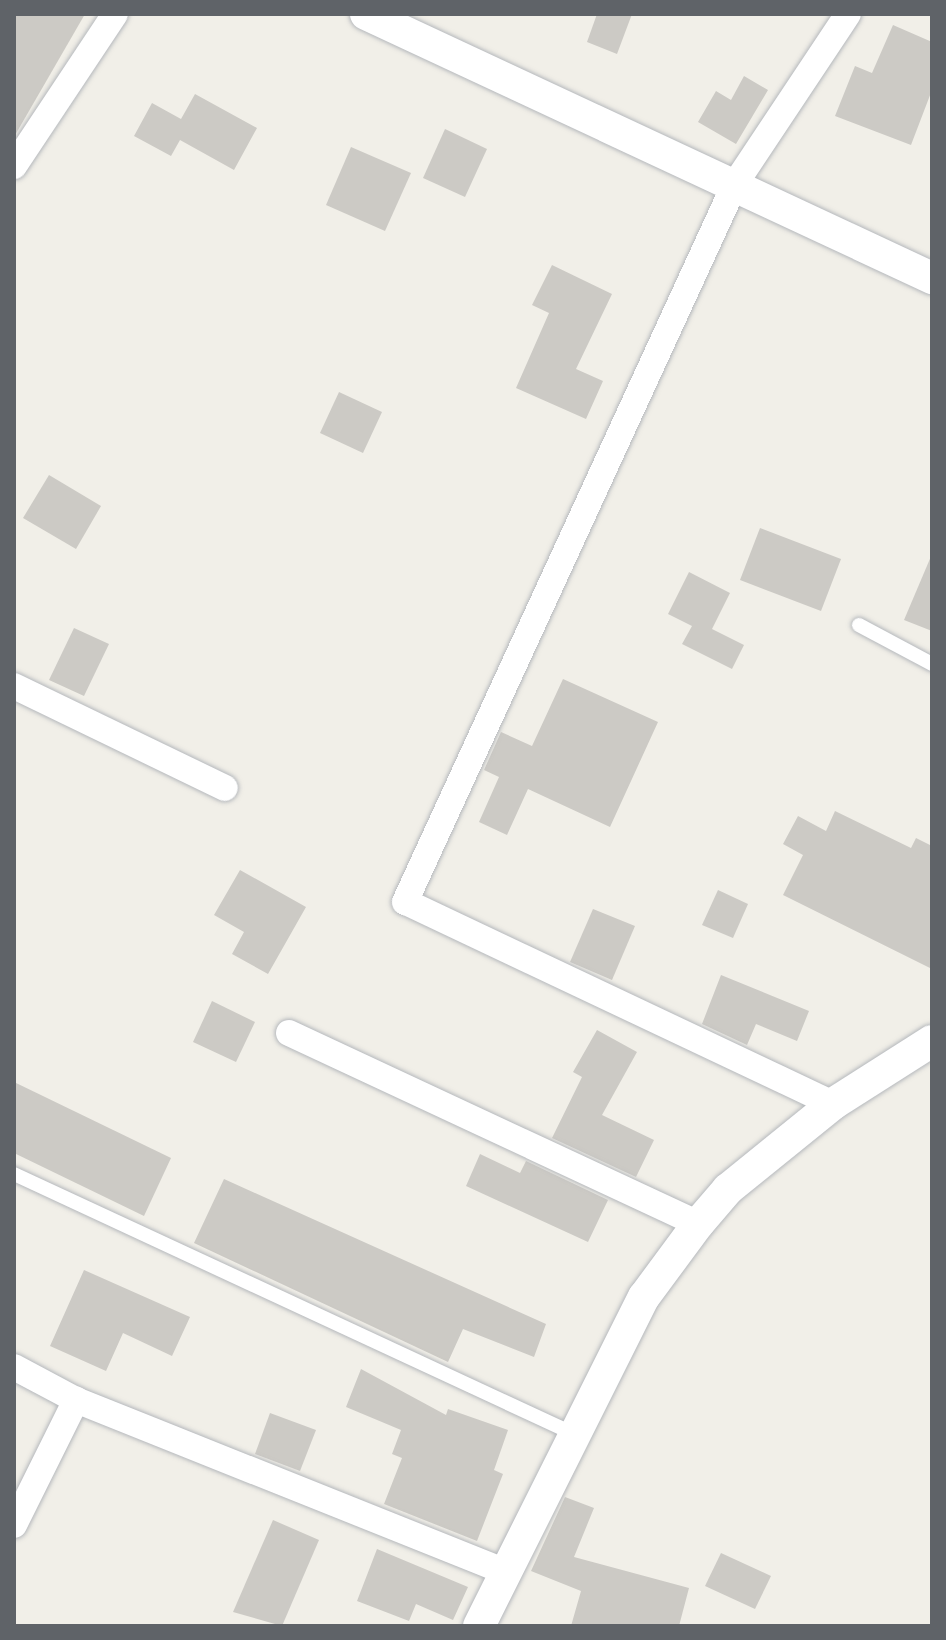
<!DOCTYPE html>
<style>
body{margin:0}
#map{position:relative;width:946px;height:1640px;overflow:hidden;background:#f1efe8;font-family:Poppins,sans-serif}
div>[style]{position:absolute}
.building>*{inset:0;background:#cccac5}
.roads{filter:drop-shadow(0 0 2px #b5b8bc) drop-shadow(0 0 2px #b5b8bc)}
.service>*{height:14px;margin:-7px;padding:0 7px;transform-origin:7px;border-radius:7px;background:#fff}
.minor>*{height:26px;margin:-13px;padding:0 13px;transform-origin:13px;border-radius:13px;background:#fff}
.tertiary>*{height:32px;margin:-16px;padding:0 16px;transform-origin:16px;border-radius:16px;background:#fff}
span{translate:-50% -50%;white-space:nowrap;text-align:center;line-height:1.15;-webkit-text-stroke:6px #fff;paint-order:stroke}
.frame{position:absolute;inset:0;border:16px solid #5f6368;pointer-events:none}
</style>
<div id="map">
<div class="building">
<div style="clip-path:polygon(14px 14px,85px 14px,14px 137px)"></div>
<div style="clip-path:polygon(597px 14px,632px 14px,617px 54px,587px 42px)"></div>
<div style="clip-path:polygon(893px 25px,932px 42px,932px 90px,911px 145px,835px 116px,855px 66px,872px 73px)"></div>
<div style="clip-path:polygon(744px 76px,768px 90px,736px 144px,698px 122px,716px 91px,731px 100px)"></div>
<div style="clip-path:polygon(195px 94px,257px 128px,234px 170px,180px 140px,171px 156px,134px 136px,152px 103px,181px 119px)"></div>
<div style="clip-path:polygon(445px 129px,487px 149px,465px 197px,423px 178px)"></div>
<div style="clip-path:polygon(351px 147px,411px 173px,385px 231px,326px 205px)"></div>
<div style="clip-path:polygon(552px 265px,612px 294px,576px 369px,603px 381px,586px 419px,516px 388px,549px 313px,532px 305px)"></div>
<div style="clip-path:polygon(339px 392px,382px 412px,363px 453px,320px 433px)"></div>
<div style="clip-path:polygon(49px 475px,101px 506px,76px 549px,23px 518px)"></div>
<div style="clip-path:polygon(760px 528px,841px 559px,821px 611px,740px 580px)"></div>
<div style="clip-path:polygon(932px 554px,932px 631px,904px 620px)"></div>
<div style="clip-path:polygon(689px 572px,730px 593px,712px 629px,744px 645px,732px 669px,682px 644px,692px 626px,668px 614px)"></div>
<div style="clip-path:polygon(74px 628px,109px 644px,84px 696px,49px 680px)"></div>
<div style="clip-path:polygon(563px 679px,658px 722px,610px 827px,528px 789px,507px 835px,479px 822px,499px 777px,484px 770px,501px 732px,532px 746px)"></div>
<div style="clip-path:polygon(835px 811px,911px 848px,916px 838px,932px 846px,932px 969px,783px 895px,803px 855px,783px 844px,798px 816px,826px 831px)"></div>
<div style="clip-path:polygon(240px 870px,306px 907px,268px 974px,232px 954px,244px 932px,214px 915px)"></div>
<div style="clip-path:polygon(718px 890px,748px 904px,733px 938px,702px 925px)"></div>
<div style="clip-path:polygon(593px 909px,635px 926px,612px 980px,570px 962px)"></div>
<div style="clip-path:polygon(721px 975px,809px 1011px,797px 1041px,756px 1024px,747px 1045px,702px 1024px)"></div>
<div style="clip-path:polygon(212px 1001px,255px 1022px,236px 1062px,193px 1042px)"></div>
<div style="clip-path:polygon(597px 1030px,637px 1052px,602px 1115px,654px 1140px,636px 1177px,552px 1138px,582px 1077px,573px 1072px)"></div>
<div style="clip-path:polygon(14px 1082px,171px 1158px,144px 1216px,14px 1153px)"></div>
<div style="clip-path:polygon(480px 1154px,520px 1173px,526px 1161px,608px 1200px,588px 1242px,466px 1186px)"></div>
<div style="clip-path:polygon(224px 1179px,546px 1324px,534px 1357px,463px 1329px,448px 1362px,194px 1243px)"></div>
<div style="clip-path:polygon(84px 1270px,190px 1317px,172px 1356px,123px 1333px,106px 1371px,50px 1346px)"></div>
<div style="clip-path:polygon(361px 1369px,446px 1415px,448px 1409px,508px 1430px,494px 1470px,503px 1474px,477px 1541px,384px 1504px,402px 1458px,392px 1454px,401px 1430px,346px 1407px)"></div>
<div style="clip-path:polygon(270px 1413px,316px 1430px,300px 1471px,255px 1454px)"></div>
<div style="clip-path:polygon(565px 1497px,594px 1508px,574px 1557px,689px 1588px,679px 1626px,571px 1626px,581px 1591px,531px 1571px)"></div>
<div style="clip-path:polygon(273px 1520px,319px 1540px,282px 1626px,233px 1612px)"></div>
<div style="clip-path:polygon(377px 1549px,468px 1587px,453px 1620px,416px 1604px,409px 1621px,357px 1601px)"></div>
<div style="clip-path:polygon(721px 1553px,771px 1576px,755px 1609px,705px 1586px)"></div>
</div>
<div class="roads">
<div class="service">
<div style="left:859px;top:625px;width:83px;rotate:28.1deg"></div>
<div style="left:14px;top:1174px;width:615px;rotate:24.9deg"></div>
</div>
<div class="minor">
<div style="left:14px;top:166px;width:182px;rotate:-56.4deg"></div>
<div style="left:14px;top:686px;width:234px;rotate:25.8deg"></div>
<div style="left:289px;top:1033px;width:451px;rotate:25deg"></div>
<div style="left:833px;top:1104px;width:473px;rotate:-154.7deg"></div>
<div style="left:405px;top:902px;width:790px;rotate:-65.32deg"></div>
<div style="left:735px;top:184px;width:204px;rotate:-56.4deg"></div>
<div style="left:14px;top:1367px;width:70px;rotate:28deg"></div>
<div style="left:76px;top:1400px;width:461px;rotate:21.8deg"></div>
<div style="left:14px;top:1525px;width:140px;rotate:-63.6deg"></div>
</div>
<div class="tertiary">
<div style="left:366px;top:14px;width:625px;rotate:25.01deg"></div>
<div style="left:479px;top:1626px;width:368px;rotate:-63.4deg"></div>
<div style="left:644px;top:1297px;width:91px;rotate:-53.5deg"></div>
<div style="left:698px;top:1224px;width:46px;rotate:-49.4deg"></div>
<div style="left:728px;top:1189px;width:135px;rotate:-39deg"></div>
<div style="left:833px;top:1104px;width:117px;rotate:-32.5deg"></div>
</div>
</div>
<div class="frame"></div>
</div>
